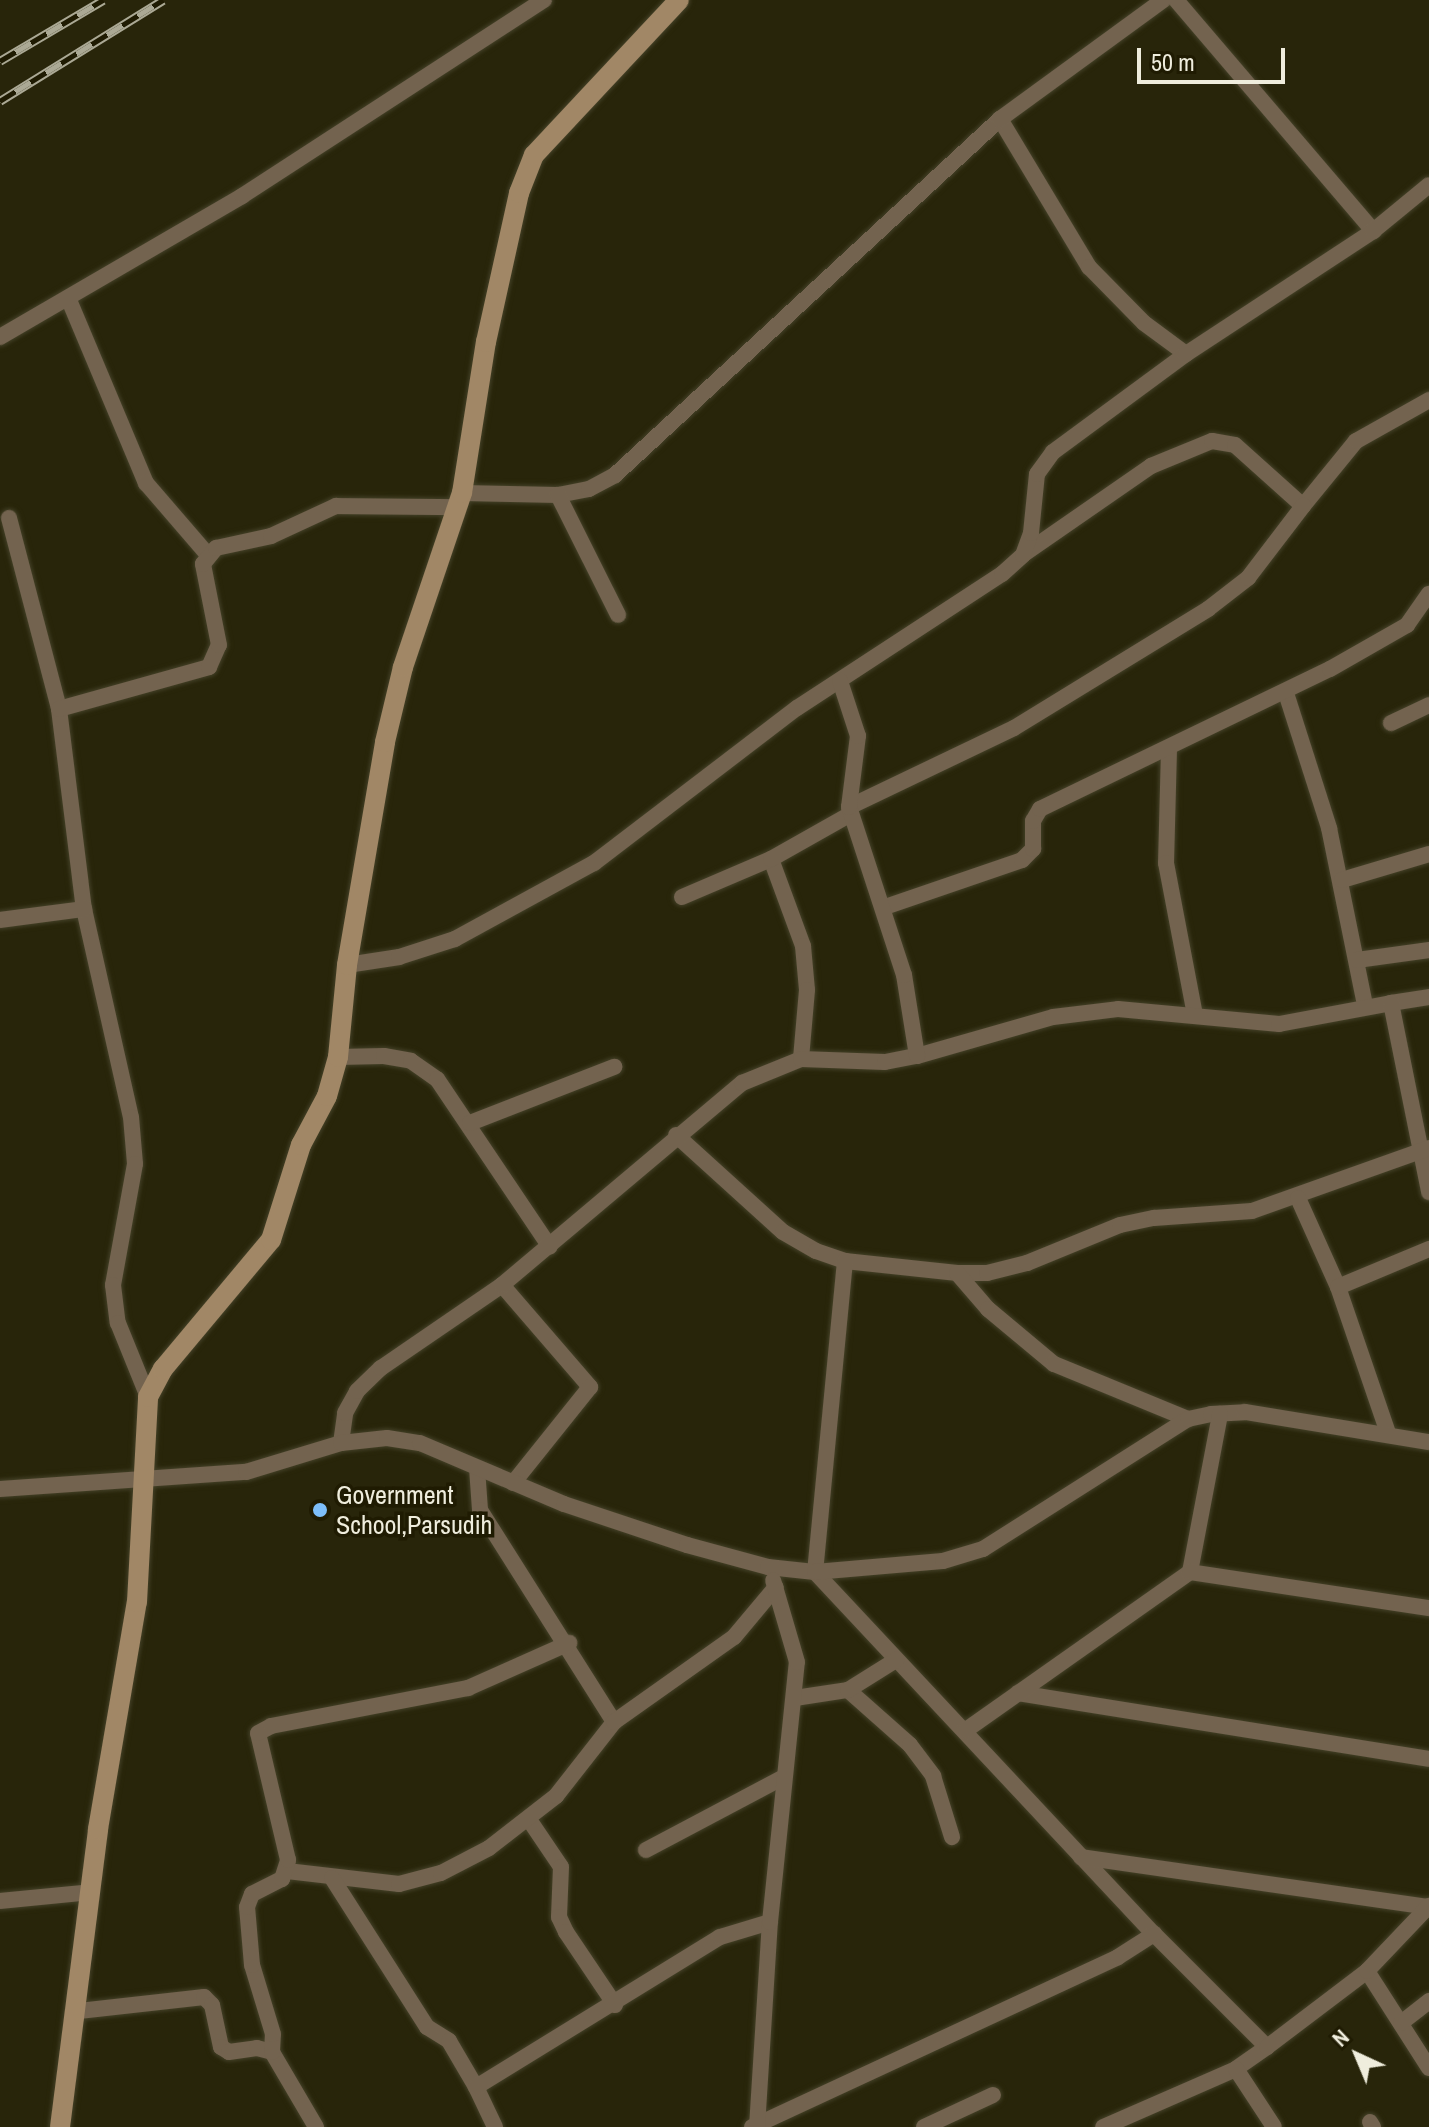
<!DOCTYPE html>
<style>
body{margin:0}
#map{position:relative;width:1429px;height:2127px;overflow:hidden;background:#28250a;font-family:"Archivo Narrow",sans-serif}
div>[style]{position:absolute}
.roads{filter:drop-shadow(0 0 2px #444128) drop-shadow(0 0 2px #444128)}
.minor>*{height:16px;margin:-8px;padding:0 8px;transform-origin:8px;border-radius:8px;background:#73634f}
.secondary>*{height:20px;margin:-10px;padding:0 10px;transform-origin:10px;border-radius:10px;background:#a18766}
.rail>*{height:9px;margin-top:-4.5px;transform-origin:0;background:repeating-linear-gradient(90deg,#1f1b02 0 18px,#aba995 0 36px);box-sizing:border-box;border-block:2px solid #aba995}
.dots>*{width:22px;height:22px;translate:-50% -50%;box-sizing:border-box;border:4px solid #1f1b02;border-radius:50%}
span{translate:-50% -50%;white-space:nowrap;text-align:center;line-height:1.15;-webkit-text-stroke:7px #1f1b02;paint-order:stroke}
.poi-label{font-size:26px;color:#efeddd}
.left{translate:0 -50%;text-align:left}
.north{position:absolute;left:1317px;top:2015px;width:80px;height:80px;-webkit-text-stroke:6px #1f1b02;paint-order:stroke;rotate:316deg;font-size:22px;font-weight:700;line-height:32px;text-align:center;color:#efeddd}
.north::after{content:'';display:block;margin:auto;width:28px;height:36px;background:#efeddd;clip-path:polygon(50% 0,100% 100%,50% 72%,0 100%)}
.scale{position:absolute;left:1137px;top:48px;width:148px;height:36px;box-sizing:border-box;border:4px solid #efeddd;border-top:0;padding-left:10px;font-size:24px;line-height:28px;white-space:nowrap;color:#efeddd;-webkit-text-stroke:6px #1f1b02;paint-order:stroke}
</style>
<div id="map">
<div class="roads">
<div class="minor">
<div style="left:1176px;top:0;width:304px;rotate:49.5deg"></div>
<div style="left:1000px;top:119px;width:173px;rotate:59deg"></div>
<div style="left:1089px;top:267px;width:78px;rotate:45.5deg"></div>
<div style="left:1144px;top:323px;width:52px;rotate:36.4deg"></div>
<div style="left:69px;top:300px;width:199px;rotate:67.2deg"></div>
<div style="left:146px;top:483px;width:94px;rotate:49.3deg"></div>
<div style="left:0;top:337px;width:280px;rotate:-30.2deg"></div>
<div style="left:242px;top:196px;width:360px;rotate:-33deg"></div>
<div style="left:462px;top:493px;width:96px;rotate:1.2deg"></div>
<div style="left:558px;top:495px;width:32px;rotate:-11deg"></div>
<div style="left:589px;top:489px;width:30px;rotate:-28deg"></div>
<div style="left:615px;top:475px;width:524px;rotate:-42.76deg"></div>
<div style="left:1000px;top:119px;width:202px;rotate:-36.1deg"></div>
<div style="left:558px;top:495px;width:134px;rotate:63.4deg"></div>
<div style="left:9px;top:518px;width:197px;rotate:75.3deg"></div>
<div style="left:59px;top:709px;width:202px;rotate:82.9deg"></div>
<div style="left:84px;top:909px;width:213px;rotate:77.3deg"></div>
<div style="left:131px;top:1117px;width:47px;rotate:85.1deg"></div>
<div style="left:135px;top:1164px;width:123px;rotate:100.3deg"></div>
<div style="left:113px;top:1285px;width:38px;rotate:83deg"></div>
<div style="left:118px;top:1323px;width:80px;rotate:67.9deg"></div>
<div style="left:1024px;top:554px;width:155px;rotate:-34.7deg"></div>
<div style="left:1151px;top:466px;width:66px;rotate:-22.3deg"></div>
<div style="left:1212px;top:441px;width:23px;rotate:10deg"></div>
<div style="left:1235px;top:445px;width:91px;rotate:41.9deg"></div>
<div style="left:1303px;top:506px;width:84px;rotate:-50.8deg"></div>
<div style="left:1356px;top:441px;width:84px;rotate:-29.3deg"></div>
<div style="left:1286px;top:693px;width:142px;rotate:72.3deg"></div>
<div style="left:1329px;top:828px;width:181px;rotate:78.5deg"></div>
<div style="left:59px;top:709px;width:156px;rotate:-15.6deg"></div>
<div style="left:209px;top:667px;width:24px;rotate:-66deg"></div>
<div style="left:219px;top:645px;width:83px;rotate:-101.2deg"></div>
<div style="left:203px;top:564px;width:21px;rotate:-51deg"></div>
<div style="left:216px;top:548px;width:56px;rotate:-12.3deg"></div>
<div style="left:271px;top:536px;width:72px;rotate:-24.8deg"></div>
<div style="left:336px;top:506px;width:121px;rotate:0.5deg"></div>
<div style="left:1391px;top:723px;width:42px;rotate:-25.3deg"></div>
<div style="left:1169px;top:749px;width:114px;rotate:91.5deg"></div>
<div style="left:1166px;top:863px;width:155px;rotate:79.2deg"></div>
<div style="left:849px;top:807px;width:183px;rotate:-25.6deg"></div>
<div style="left:1014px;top:728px;width:228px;rotate:-31.5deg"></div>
<div style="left:1208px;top:609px;width:51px;rotate:-37.8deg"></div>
<div style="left:1248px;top:578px;width:91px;rotate:-52.6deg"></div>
<div style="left:771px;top:859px;width:93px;rotate:69.8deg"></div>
<div style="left:803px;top:946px;width:44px;rotate:84.8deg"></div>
<div style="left:807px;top:990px;width:69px;rotate:95deg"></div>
<div style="left:1342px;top:880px;width:91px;rotate:-16.6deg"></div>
<div style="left:682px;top:897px;width:97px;rotate:-23.1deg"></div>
<div style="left:771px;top:859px;width:92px;rotate:-29.4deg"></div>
<div style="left:885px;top:907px;width:145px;rotate:-18.9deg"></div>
<div style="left:1022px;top:860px;width:16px;rotate:-45deg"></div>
<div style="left:1033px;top:849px;width:28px;rotate:-90deg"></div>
<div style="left:1033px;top:821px;width:14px;rotate:-60deg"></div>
<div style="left:1040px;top:809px;width:322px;rotate:-25.8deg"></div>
<div style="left:1330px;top:669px;width:89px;rotate:-29.7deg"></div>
<div style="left:1407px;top:625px;width:38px;rotate:-55deg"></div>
<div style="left:0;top:920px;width:85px;rotate:-7.5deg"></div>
<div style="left:1357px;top:960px;width:73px;rotate:-7.9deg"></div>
<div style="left:347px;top:965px;width:53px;rotate:-8.7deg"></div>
<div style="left:399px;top:957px;width:59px;rotate:-17.8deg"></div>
<div style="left:455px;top:939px;width:158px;rotate:-28.7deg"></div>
<div style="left:594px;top:863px;width:255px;rotate:-37.4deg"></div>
<div style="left:797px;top:708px;width:245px;rotate:-33.2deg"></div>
<div style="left:1002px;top:574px;width:28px;rotate:-42deg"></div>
<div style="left:1023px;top:555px;width:23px;rotate:-70deg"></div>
<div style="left:1031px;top:533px;width:59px;rotate:-84.2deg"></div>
<div style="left:1037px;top:474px;width:27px;rotate:-54deg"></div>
<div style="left:1053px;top:452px;width:165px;rotate:-36.4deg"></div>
<div style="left:1186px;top:354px;width:224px;rotate:-33.3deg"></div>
<div style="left:1373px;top:231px;width:72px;rotate:-39.4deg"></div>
<div style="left:1391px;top:1003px;width:38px;rotate:-9deg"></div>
<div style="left:917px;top:1056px;width:141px;rotate:-16deg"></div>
<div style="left:1053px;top:1017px;width:65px;rotate:-7deg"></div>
<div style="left:1118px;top:1009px;width:162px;rotate:5.3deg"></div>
<div style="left:1279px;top:1024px;width:114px;rotate:-10.6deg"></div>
<div style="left:1391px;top:1003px;width:193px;rotate:78.6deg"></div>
<div style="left:338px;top:1057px;width:46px;rotate:-1.2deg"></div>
<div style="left:384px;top:1056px;width:27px;rotate:10deg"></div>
<div style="left:411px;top:1061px;width:32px;rotate:35deg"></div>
<div style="left:437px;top:1079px;width:202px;rotate:56.1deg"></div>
<div style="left:470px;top:1123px;width:155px;rotate:-21.3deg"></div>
<div style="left:676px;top:1135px;width:144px;rotate:42.2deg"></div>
<div style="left:783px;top:1232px;width:38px;rotate:30deg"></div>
<div style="left:816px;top:1251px;width:31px;rotate:19deg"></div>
<div style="left:845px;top:1261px;width:113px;rotate:6.1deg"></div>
<div style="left:957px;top:1273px;width:30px"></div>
<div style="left:987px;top:1273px;width:41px;rotate:-14deg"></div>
<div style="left:1027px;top:1263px;width:100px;rotate:-22.2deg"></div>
<div style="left:1120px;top:1225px;width:35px;rotate:-12deg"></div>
<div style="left:1154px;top:1218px;width:98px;rotate:-4.1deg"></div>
<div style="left:1252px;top:1211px;width:188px;rotate:-19.6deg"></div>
<div style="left:1298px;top:1198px;width:98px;rotate:65.8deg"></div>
<div style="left:1338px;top:1287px;width:154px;rotate:71.1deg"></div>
<div style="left:845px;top:1261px;width:312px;rotate:95.5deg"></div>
<div style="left:815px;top:1572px;width:496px;rotate:46.9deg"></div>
<div style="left:1154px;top:1934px;width:160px;rotate:45deg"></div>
<div style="left:1267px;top:2047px;width:38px;rotate:145deg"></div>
<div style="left:1236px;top:2069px;width:145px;rotate:156.4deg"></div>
<div style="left:957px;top:1273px;width:48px;rotate:49.3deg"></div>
<div style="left:988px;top:1309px;width:86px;rotate:39.8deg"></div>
<div style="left:1054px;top:1364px;width:145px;rotate:22.3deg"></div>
<div style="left:502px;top:1285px;width:135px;rotate:49.2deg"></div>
<div style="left:590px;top:1387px;width:123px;rotate:128.7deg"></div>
<div style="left:1338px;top:1287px;width:99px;rotate:-22.7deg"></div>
<div style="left:341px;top:1443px;width:30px;rotate:-82deg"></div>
<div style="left:345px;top:1413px;width:25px;rotate:-61deg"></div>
<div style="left:357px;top:1391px;width:33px;rotate:-44deg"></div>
<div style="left:381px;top:1368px;width:147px;rotate:-34.4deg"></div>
<div style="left:502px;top:1285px;width:314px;rotate:-40.1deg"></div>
<div style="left:742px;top:1083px;width:64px;rotate:-22.1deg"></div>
<div style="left:801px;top:1059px;width:84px;rotate:2deg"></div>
<div style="left:885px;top:1062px;width:33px;rotate:-11deg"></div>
<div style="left:917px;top:1056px;width:82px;rotate:-99.1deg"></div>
<div style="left:904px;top:975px;width:177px;rotate:-108.1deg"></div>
<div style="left:849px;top:807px;width:72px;rotate:-82.8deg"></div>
<div style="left:858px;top:736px;width:58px;rotate:-108.1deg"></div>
<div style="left:477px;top:1468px;width:42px;rotate:85.9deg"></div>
<div style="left:480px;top:1510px;width:251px;rotate:57.7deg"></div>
<div style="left:0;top:1489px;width:247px;rotate:-4deg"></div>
<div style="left:246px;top:1472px;width:99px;rotate:-17deg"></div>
<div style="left:341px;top:1443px;width:46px;rotate:-6.2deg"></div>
<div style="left:387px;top:1438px;width:33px;rotate:9deg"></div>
<div style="left:420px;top:1443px;width:156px;rotate:23deg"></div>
<div style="left:564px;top:1504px;width:130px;rotate:18.4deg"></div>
<div style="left:687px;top:1545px;width:84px;rotate:15.2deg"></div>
<div style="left:768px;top:1567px;width:47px;rotate:6.1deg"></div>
<div style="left:815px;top:1572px;width:128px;rotate:-4.9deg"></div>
<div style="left:943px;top:1561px;width:42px;rotate:-16.7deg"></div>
<div style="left:983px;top:1549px;width:243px;rotate:-32.4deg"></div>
<div style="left:1188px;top:1419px;width:24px;rotate:-12deg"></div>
<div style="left:1211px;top:1414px;width:34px;rotate:-3deg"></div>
<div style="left:1245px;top:1412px;width:186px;rotate:9.3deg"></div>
<div style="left:1190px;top:1572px;width:161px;rotate:-79.2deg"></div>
<div style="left:848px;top:1690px;width:83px;rotate:41.6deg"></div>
<div style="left:910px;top:1745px;width:39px;rotate:53deg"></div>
<div style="left:933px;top:1776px;width:64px;rotate:72.7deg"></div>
<div style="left:1018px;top:1693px;width:416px;rotate:9.1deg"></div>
<div style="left:795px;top:1698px;width:54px;rotate:-8.6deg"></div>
<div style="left:848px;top:1690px;width:57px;rotate:-32deg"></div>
<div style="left:966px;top:1730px;width:274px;rotate:-35.2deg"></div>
<div style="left:1190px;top:1572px;width:242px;rotate:8.6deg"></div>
<div style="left:530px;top:1821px;width:55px;rotate:56deg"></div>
<div style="left:561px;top:1867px;width:50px;rotate:92.3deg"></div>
<div style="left:559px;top:1917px;width:17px;rotate:65deg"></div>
<div style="left:566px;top:1932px;width:88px;rotate:56.1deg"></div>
<div style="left:646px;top:1850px;width:156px;rotate:-27.9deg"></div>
<div style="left:1081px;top:1857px;width:351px;rotate:8.2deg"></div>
<div style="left:287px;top:1871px;width:113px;rotate:6.6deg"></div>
<div style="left:399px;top:1884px;width:43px;rotate:-14.7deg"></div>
<div style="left:441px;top:1873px;width:54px;rotate:-27.5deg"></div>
<div style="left:489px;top:1848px;width:85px;rotate:-37.8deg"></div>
<div style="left:556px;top:1796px;width:94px;rotate:-51.9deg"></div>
<div style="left:614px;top:1722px;width:147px;rotate:-35.3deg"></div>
<div style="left:734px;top:1637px;width:65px;rotate:-50deg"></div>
<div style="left:332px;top:1878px;width:177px;rotate:57.5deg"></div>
<div style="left:427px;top:2027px;width:26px;rotate:32deg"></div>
<div style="left:449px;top:2041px;width:53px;rotate:59.6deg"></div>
<div style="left:0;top:1901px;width:91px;rotate:-5.6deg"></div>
<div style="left:1367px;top:1971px;width:115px;rotate:57.4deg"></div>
<div style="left:79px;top:2011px;width:126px;rotate:-6.4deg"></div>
<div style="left:204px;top:1997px;width:11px;rotate:45deg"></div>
<div style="left:212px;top:2005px;width:43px;rotate:77.9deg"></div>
<div style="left:221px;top:2047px;width:9px;rotate:32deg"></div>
<div style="left:229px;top:2052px;width:28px;rotate:-8deg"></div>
<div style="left:257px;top:2048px;width:16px;rotate:15deg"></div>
<div style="left:272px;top:2052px;width:87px;rotate:59.6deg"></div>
<div style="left:1401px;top:2023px;width:36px;rotate:-38deg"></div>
<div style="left:1267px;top:2047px;width:126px;rotate:-37.2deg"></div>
<div style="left:1367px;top:1971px;width:90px;rotate:-46.4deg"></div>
<div style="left:272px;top:2052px;width:18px;rotate:-87deg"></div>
<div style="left:273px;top:2034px;width:72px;rotate:-106.9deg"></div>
<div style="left:252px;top:1965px;width:58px;rotate:-94.9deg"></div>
<div style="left:247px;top:1907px;width:14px;rotate:-69deg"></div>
<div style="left:252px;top:1894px;width:34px;rotate:-27deg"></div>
<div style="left:282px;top:1879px;width:20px;rotate:-72deg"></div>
<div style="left:288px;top:1860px;width:130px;rotate:-103.3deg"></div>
<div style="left:258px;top:1733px;width:15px;rotate:-28deg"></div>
<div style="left:271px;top:1726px;width:201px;rotate:-10.9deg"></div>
<div style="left:468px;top:1688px;width:111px;rotate:-24deg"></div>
<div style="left:1236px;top:2069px;width:69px;rotate:56.8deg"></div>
<div style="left:1370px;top:2122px;width:6px;rotate:59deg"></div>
<div style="left:495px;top:2127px;width:44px;rotate:-115.4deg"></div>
<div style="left:476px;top:2087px;width:286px;rotate:-31.6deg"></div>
<div style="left:720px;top:1937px;width:52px;rotate:-16.7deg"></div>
<div style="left:752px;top:2127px;width:404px;rotate:-24.9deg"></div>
<div style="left:1118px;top:1957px;width:43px;rotate:-32.6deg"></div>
<div style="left:757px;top:2127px;width:205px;rotate:-86.4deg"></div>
<div style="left:770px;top:1922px;width:261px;rotate:-84.1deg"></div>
<div style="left:797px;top:1662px;width:85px;rotate:-106.3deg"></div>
<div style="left:924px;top:2127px;width:76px;rotate:-24.9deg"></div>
</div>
<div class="secondary">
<div style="left:60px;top:2127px;width:300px;rotate:-82.7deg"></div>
<div style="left:98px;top:1829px;width:230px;rotate:-80.3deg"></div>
<div style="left:137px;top:1602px;width:205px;rotate:-86.9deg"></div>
<div style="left:148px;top:1397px;width:32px;rotate:-62deg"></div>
<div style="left:163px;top:1369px;width:168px;rotate:-50.1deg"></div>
<div style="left:271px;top:1240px;width:100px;rotate:-72.5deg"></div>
<div style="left:301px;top:1145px;width:55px;rotate:-62deg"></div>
<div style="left:327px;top:1096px;width:41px;rotate:-74.2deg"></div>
<div style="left:338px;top:1057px;width:92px;rotate:-84.4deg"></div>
<div style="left:347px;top:965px;width:226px;rotate:-80.3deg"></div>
<div style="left:385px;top:742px;width:77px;rotate:-76.5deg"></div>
<div style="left:403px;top:667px;width:184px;rotate:-71.3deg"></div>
<div style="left:462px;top:493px;width:153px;rotate:-81deg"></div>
<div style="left:486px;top:342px;width:153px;rotate:-77.5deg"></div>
<div style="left:519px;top:193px;width:41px;rotate:-68.5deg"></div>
<div style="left:534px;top:155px;width:212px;rotate:-46.9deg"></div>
</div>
</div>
<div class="rail">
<div style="left:0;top:61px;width:120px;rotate:-30.6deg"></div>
<div style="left:0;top:101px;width:192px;rotate:-31.8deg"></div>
</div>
<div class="dots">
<div style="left:320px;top:1510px;background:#7dbef9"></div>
</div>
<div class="poi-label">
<span class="left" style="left:336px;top:1510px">Government<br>School,Parsudih</span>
</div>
<div class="north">N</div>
<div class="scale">50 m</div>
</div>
